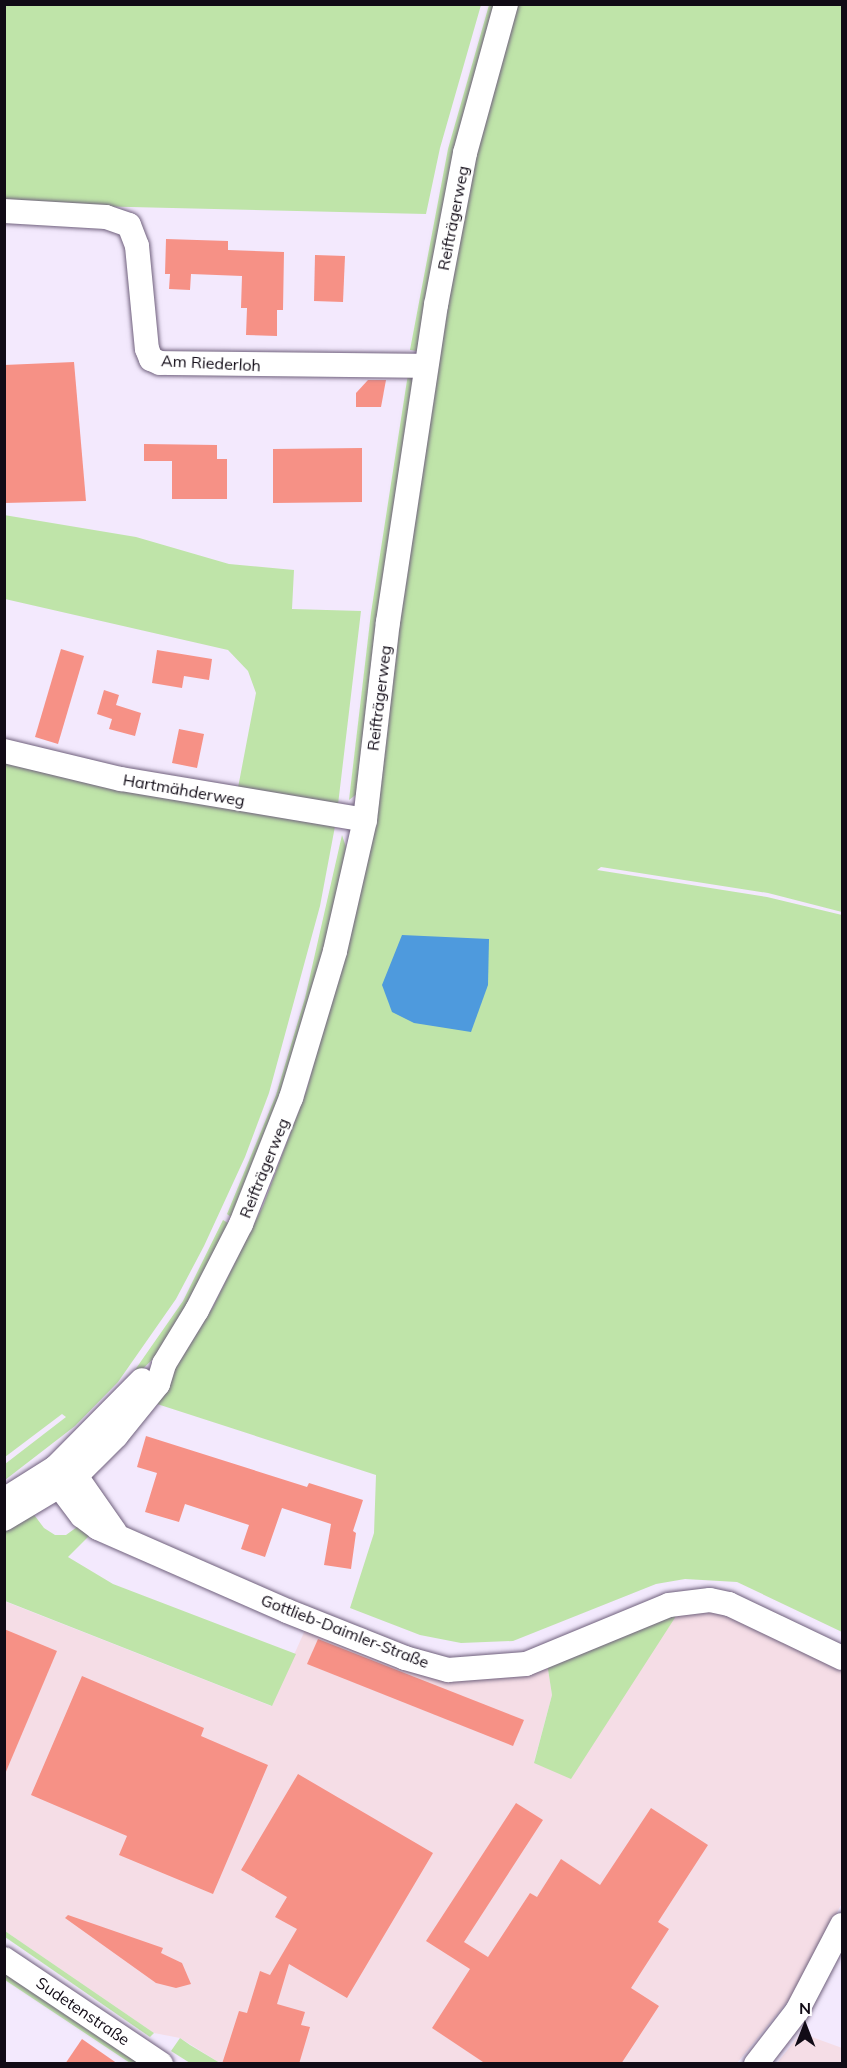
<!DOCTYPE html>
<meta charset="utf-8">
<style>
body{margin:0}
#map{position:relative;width:847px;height:2068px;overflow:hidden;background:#f3e9fd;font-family:Mulish,sans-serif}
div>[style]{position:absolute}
.commercial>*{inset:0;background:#f5dde6}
.green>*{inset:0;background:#bfe4a9}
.water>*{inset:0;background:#4e9add}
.building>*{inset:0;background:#f69186}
.roads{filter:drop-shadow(0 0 2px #6f607c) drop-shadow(0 0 2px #6f607c)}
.minor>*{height:24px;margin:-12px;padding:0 12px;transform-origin:12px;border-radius:12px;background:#fff}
span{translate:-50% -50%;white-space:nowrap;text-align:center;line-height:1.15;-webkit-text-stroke:4.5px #fff;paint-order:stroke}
.street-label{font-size:16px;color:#110b16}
.frame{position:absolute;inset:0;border:6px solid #110b16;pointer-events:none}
.north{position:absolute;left:775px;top:1996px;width:60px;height:60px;-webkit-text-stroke:4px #fff;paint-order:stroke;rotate:0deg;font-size:16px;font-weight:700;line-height:24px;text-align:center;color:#110b16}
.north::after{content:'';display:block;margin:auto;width:21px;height:27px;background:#110b16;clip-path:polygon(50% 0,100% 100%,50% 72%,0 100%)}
</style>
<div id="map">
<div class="commercial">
<div style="clip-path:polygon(4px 1601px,271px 1706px,306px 1628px,414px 1672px,547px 1663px,552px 1695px,534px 1762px,678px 1613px,707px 1610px,735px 1615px,842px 1667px,842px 1903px,792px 1996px,737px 2063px,220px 2063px,180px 2038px,154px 2033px,5px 1931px)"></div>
<div style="clip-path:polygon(801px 2033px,842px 2048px,842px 2063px,777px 2063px)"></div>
</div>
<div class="green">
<div style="clip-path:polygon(4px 5px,481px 5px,440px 148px,426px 214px,5px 204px)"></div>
<div style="clip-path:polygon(489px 5px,496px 5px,454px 152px,417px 351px,410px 350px,448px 149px)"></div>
<div style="clip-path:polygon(515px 5px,842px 5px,842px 912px,768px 893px,601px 867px,597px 870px,767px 897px,842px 915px,842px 1632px,737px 1582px,685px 1579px,656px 1584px,513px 1641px,461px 1643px,420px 1635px,350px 1608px,374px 1533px,376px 1475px,154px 1403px,213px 1307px,263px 1206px,307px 1089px,344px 953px,446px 310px,475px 155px)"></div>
<div style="clip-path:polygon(408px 374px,414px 375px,358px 793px,349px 800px,371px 613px)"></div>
<div style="clip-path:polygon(4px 515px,136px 537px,229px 564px,294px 570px,292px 609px,361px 611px,337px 813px,237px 793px,256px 693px,248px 671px,228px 650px,5px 599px)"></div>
<div style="clip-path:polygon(5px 757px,336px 821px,320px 906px,269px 1093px,245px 1157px,204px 1246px,176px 1299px,118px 1382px,75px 1426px,5px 1480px,5px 1464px,66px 1417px,62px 1414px,5px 1457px)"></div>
<div style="clip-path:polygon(342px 835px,346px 847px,335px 906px,310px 1001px,281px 1099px,231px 1217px,227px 1214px,276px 1095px,305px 998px)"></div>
<div style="clip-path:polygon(223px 1220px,228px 1223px,188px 1305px,157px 1355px,121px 1390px,183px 1301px)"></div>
<div style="clip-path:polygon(32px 1512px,44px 1528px,55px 1535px,66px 1535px,77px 1527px,89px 1536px,68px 1557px,113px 1584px,296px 1654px,272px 1706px,5px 1601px,4px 1526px)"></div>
<div style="clip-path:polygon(678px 1613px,571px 1779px,534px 1763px,552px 1695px,547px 1663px)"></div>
<div style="clip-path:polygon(4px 1931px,5px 1931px,154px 2033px,150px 2037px,5px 1937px)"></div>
<div style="clip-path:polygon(4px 1970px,144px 2063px,130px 2063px,5px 1980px)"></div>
<div style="clip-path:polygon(180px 2038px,190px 2045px,220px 2063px,190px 2063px,171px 2051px)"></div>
</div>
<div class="water">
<div style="clip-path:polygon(402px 935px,489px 939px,488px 985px,471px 1032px,414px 1023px,392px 1012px,382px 985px)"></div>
</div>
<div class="building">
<div style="clip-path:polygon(166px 239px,228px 241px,228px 250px,284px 252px,283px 310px,277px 310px,277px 336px,246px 335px,247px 308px,241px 308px,242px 276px,191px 274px,190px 290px,169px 289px,170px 274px,165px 274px)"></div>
<div style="clip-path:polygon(315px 255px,345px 256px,343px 302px,314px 301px)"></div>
<div style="clip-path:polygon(74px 362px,86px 501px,4px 503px,4px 365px)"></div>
<div style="clip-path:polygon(368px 380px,386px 380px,381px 407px,356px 407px,356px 393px)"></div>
<div style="clip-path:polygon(144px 444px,217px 445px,217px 459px,227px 459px,227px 499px,172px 499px,172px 461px,144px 461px)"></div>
<div style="clip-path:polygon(362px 448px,362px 502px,273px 503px,273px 449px)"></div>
<div style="clip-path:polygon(61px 649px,84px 656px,58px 744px,35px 737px)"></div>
<div style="clip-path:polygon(157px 650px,212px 659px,209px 680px,184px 676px,182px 688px,152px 683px)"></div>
<div style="clip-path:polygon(104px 690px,119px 695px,116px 705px,141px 713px,135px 736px,109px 729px,112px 719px,97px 714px)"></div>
<div style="clip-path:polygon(179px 729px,204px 734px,197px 768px,172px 763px)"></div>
<div style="clip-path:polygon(146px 1436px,307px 1487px,309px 1483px,363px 1500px,353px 1531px,356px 1533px,351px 1569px,324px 1565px,331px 1524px,282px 1508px,265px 1557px,241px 1549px,249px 1525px,185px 1504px,179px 1522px,145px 1512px,157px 1473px,137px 1467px)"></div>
<div style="clip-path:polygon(4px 1629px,57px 1651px,5px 1774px,4px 1774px)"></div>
<div style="clip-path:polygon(318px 1639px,524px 1720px,513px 1746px,307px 1664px)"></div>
<div style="clip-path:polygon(82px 1676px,204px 1728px,201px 1736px,268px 1765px,213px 1894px,119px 1855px,127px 1836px,31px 1795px)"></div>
<div style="clip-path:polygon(298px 1774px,433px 1853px,347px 1998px,289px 1964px,277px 2004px,305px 2012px,301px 2025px,310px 2027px,299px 2064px,222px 2064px,239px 2011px,247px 2013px,260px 1971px,270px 1975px,297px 1929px,275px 1917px,287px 1897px,241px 1870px)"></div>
<div style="clip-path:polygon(516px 1803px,543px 1820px,464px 1942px,488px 1957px,530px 1893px,537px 1897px,561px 1859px,600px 1885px,651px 1808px,708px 1845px,658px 1922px,669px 1929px,631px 1988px,659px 2006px,621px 2064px,486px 2064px,432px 2028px,470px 1969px,426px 1941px)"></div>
<div style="clip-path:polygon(68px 1915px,163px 1948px,161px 1953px,182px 1963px,191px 1984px,176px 1988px,156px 1983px,65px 1918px)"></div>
<div style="clip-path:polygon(82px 2039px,118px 2064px,65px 2064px)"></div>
</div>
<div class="roads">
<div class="minor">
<div style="left:4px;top:211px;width:102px;rotate:3.4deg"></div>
<div style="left:106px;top:217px;width:24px;rotate:19deg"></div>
<div style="left:129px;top:225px;width:22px;rotate:69deg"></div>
<div style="left:137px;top:246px;width:103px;rotate:84.5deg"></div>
<div style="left:147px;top:349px;width:11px;rotate:68deg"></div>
<div style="left:151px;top:359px;width:10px;rotate:24deg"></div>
<div style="left:160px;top:363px;width:266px;rotate:0.6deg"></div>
<div style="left:4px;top:751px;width:120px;rotate:13.5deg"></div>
<div style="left:121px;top:779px;width:247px;rotate:9.5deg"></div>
<div style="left:56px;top:1467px;width:20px;rotate:79deg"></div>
<div style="left:60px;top:1487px;width:36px;rotate:53deg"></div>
<div style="left:82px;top:1516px;width:20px;rotate:37deg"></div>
<div style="left:98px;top:1528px;width:206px;rotate:23.7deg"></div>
<div style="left:287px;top:1611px;width:127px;rotate:21.7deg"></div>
<div style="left:405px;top:1658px;width:45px;rotate:15.6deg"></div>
<div style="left:448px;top:1670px;width:78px;rotate:-4.4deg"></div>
<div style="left:526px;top:1664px;width:155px;rotate:-22.4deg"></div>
<div style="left:669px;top:1605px;width:41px;rotate:-7deg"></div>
<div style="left:710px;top:1600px;width:19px;rotate:12deg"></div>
<div style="left:729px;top:1604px;width:125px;rotate:25.5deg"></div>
<div style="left:61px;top:1469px;width:17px;rotate:25deg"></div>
<div style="left:76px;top:1476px;width:68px;rotate:55.1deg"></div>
<div style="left:4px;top:1500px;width:62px;rotate:-32.4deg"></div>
<div style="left:56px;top:1467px;width:122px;rotate:-45.3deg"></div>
<div style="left:4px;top:1519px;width:84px;rotate:-30.8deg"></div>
<div style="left:76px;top:1476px;width:57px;rotate:-45deg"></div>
<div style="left:116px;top:1436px;width:67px;rotate:-51.1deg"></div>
<div style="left:158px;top:1384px;width:21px;rotate:-73deg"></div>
<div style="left:164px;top:1364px;width:63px;rotate:-58.6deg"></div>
<div style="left:197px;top:1310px;width:97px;rotate:-62.9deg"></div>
<div style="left:241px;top:1224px;width:136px;rotate:-68.4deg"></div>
<div style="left:291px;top:1098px;width:153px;rotate:-73.3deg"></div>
<div style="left:335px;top:951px;width:134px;rotate:-77.1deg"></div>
<div style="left:365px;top:820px;width:199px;rotate:-83.4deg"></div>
<div style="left:388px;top:622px;width:321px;rotate:-81.4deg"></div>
<div style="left:436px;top:305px;width:155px;rotate:-79.2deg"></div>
<div style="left:465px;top:153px;width:155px;rotate:-74.6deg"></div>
<div style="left:4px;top:1959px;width:189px;rotate:33.8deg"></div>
<div style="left:756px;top:2064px;width:67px;rotate:-52.3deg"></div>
<div style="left:797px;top:2011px;width:97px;rotate:-62.4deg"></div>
</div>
</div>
<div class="street-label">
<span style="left:453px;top:218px;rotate:-79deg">Reifträgerweg</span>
<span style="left:211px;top:363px;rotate:3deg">Am Riederloh</span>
<span style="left:379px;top:698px;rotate:-83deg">Reifträgerweg</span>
<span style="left:184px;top:790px;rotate:10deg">Hartmähderweg</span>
<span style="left:264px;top:1168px;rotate:-68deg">Reifträgerweg</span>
<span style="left:345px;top:1631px;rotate:21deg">Gottlieb-Daimler-Straße</span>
<span style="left:83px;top:2011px;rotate:34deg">Sudetenstraße</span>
</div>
<div class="frame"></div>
<div class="north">N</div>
</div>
